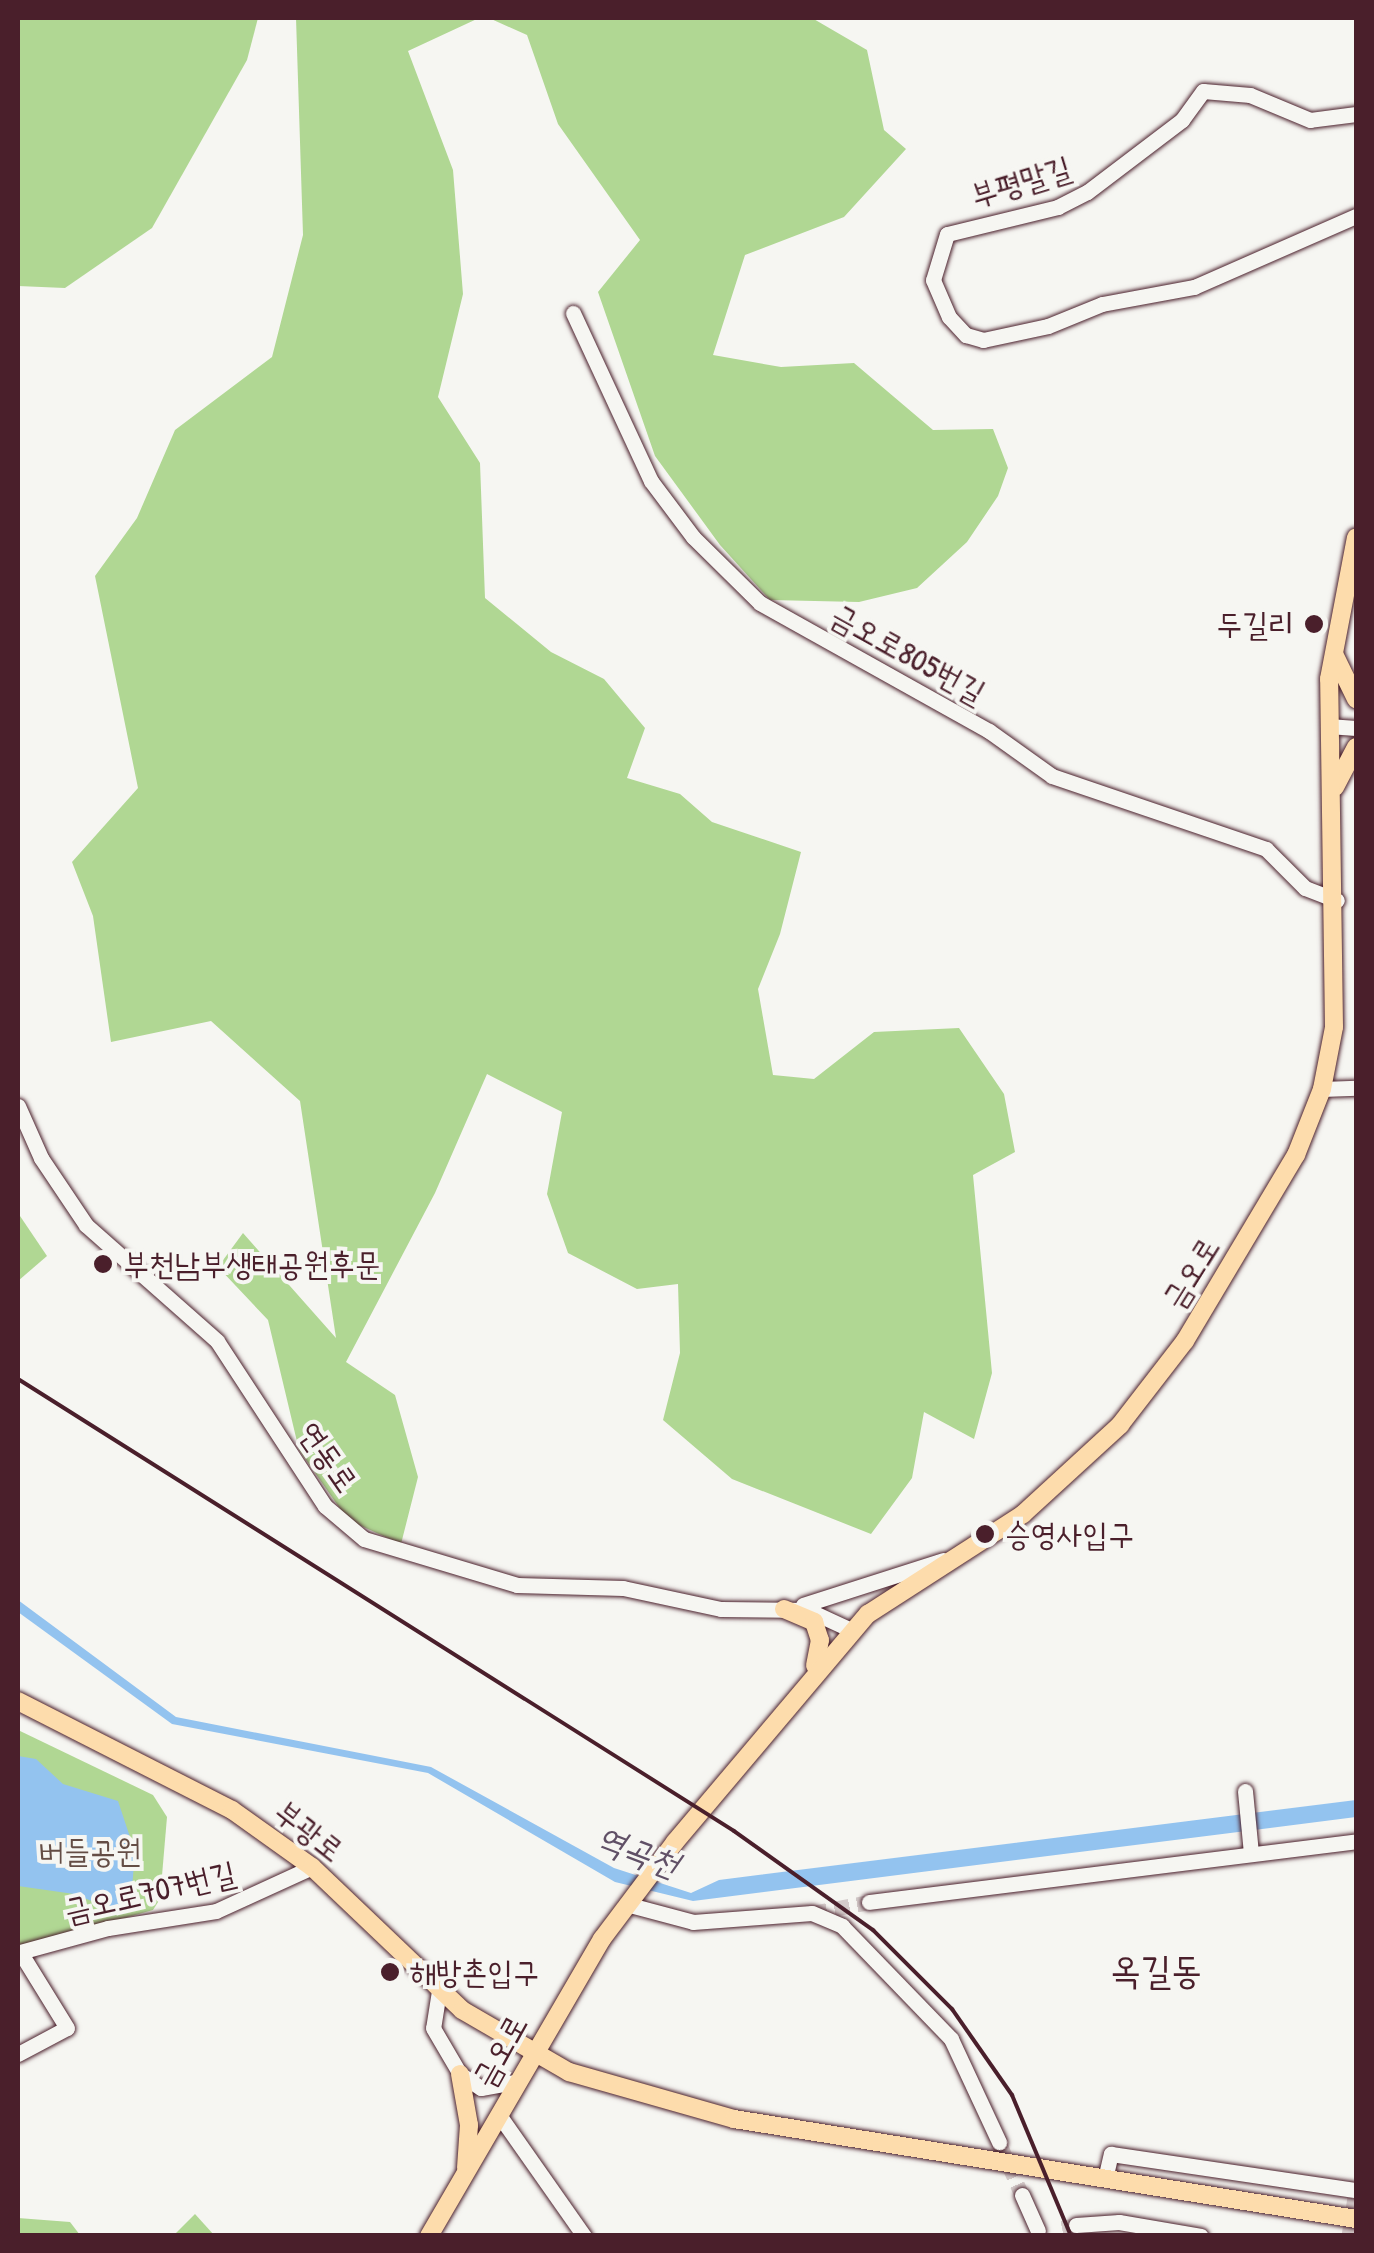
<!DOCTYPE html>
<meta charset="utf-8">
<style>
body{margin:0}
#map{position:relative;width:1374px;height:2253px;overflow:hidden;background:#f6f6f2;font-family:"Patrick Hand","Poor Story",sans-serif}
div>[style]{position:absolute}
.green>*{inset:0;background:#b0d793}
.water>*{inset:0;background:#93c3ef}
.minor-tunnel>*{height:15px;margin-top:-7.5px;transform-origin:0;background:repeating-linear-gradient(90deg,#d4cbca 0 15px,transparent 0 23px)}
.roads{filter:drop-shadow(0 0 2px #4a1f2b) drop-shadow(0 0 2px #4a1f2b)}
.minor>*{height:15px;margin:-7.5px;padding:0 7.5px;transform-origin:7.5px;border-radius:7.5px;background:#f6f6f2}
.major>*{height:18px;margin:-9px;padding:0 9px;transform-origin:9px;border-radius:9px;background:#fddcac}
.rail>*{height:4px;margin:-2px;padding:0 2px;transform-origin:2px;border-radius:2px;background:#4a1f2b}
.dots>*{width:28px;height:28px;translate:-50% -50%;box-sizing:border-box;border:5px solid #f6f6f2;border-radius:50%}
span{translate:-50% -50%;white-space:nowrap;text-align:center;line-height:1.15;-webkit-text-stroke:8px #f6f6f2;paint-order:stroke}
.street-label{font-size:32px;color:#4a1f2b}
.poi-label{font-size:32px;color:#4a1f2b}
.right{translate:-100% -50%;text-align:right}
.left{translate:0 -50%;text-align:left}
.park-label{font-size:32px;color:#644d45}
.water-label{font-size:35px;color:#605066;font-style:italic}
.quarter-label{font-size:38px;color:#4a1f2b}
.frame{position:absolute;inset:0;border:20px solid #4a1f2b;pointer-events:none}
</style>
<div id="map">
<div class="green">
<div style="clip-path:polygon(18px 18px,258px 18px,247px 60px,152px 228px,65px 288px,18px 286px)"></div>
<div style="clip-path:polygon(296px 18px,479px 18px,408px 51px,453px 170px,463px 294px,438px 397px,480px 463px,485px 598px,551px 652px,604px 679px,645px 728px,627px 778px,680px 794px,712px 822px,801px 852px,780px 934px,758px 989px,773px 1075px,814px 1079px,874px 1032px,959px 1028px,1004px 1094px,1015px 1152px,973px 1175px,992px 1373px,974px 1439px,924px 1412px,912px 1478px,871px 1534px,732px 1479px,663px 1420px,680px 1353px,678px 1284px,637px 1289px,568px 1253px,547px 1194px,562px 1112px,487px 1074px,435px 1193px,346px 1362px,395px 1395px,418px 1477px,401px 1544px,348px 1520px,299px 1450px,268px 1320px,218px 1267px,243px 1233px,336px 1338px,300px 1101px,211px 1021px,111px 1042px,93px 916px,72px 862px,138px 788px,95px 576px,137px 518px,175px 430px,272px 357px,303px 235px)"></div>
<div style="clip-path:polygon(489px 18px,812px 18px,867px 50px,884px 130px,906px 149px,844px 217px,745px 255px,713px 355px,781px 367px,854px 363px,933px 430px,993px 429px,1008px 468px,998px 496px,967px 542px,917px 588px,859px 602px,770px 600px,720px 545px,655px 456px,598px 292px,640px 240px,558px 124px,527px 35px)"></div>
<div style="clip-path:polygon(18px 1213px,47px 1256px,18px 1281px)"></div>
<div style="clip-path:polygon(18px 1730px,153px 1795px,167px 1817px,160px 1899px,153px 1910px,18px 1948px)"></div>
<div style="clip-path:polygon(195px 2214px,214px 2235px,174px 2235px)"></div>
<div style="clip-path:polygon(18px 2218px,70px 2222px,80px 2235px,18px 2235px)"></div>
</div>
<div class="water">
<div style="clip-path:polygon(18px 1600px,176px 1717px,431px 1767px,614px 1868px,691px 1893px,719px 1880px,1356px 1800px,1356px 1817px,693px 1901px,615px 1882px,428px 1773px,172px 1724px,18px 1612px)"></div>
<div style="clip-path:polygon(18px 1756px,36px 1759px,63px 1784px,118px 1801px,135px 1852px,131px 1900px,112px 1909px,74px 1894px,18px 1886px)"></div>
</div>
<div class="minor-tunnel">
<div style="left:812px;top:1913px;width:58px;rotate:-10.9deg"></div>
<div style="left:999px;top:2142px;width:58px;rotate:66.5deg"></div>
<div style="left:1062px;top:2228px;width:14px;rotate:-12deg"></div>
<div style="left:1349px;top:2236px;width:47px;rotate:-81.3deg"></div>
</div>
<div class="roads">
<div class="minor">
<div style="left:1356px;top:114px;width:46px;rotate:172.6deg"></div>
<div style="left:1310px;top:120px;width:65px;rotate:-157.4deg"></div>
<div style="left:1250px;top:95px;width:47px;rotate:-175.1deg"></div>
<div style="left:1203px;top:91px;width:36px;rotate:126deg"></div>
<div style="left:1182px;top:120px;width:119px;rotate:142.8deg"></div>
<div style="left:1087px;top:192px;width:33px;rotate:153deg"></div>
<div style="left:1058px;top:207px;width:114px;rotate:166.3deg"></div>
<div style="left:947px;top:234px;width:48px;rotate:106.9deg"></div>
<div style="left:933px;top:280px;width:40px;rotate:66.6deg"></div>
<div style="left:949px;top:317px;width:25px;rotate:47deg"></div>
<div style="left:966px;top:335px;width:18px;rotate:16deg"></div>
<div style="left:983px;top:340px;width:66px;rotate:-12.2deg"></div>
<div style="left:1048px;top:326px;width:58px;rotate:-22.2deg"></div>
<div style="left:1102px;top:304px;width:94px;rotate:-10.5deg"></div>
<div style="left:1194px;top:287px;width:177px;rotate:-23.7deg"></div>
<div style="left:573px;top:313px;width:185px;rotate:65.1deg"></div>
<div style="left:651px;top:481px;width:70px;rotate:53.1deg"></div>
<div style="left:693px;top:537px;width:94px;rotate:44.6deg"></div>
<div style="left:760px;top:603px;width:262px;rotate:29.2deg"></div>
<div style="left:989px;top:731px;width:77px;rotate:35.5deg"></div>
<div style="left:1052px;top:776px;width:226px;rotate:18.8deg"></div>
<div style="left:1266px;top:849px;width:55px;rotate:45deg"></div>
<div style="left:1305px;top:888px;width:34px;rotate:21deg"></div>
<div style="left:1328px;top:726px;width:28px;rotate:4deg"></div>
<div style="left:1322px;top:1089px;width:34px;rotate:-2deg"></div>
<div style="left:18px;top:1106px;width:57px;rotate:66.1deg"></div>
<div style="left:41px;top:1158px;width:81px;rotate:56.1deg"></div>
<div style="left:86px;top:1225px;width:175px;rotate:41.5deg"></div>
<div style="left:217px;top:1341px;width:197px;rotate:56.8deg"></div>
<div style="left:325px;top:1506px;width:51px;rotate:40.2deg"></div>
<div style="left:364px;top:1539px;width:160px;rotate:16.7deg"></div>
<div style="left:517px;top:1585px;width:106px;rotate:1.6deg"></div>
<div style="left:623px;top:1588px;width:100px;rotate:12.1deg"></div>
<div style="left:721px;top:1609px;width:87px;rotate:0.7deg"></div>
<div style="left:808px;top:1610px;width:47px;rotate:24.9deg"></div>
<div style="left:803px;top:1605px;width:147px;rotate:-17.8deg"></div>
<div style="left:1245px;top:1791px;width:62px;rotate:84.5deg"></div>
<div style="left:869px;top:1902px;width:491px;rotate:-7.1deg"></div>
<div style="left:626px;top:1904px;width:69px;rotate:15deg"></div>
<div style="left:693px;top:1922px;width:119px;rotate:-4.3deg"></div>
<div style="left:812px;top:1913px;width:33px;rotate:23deg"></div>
<div style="left:842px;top:1926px;width:157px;rotate:46deg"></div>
<div style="left:951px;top:2039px;width:114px;rotate:65deg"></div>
<div style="left:439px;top:1991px;width:37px;rotate:99deg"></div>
<div style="left:433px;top:2028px;width:53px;rotate:59.6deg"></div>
<div style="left:460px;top:2074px;width:25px;rotate:34deg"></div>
<div style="left:481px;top:2088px;width:39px;rotate:-10deg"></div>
<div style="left:18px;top:2054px;width:55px;rotate:-28deg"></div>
<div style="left:67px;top:2028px;width:89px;rotate:-121.7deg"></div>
<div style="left:20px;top:1952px;width:91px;rotate:-15.3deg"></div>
<div style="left:108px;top:1928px;width:109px;rotate:-8.9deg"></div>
<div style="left:216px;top:1911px;width:106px;rotate:-24.6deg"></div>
<div style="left:499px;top:2115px;width:148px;rotate:54.9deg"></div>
<div style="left:1105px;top:2179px;width:26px;rotate:-77deg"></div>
<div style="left:1111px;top:2154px;width:248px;rotate:8.4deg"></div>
<div style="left:1022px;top:2195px;width:39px;rotate:66deg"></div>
<div style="left:1076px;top:2225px;width:43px;rotate:-4deg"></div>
<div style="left:1119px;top:2222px;width:83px;rotate:9.7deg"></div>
</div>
<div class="major">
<div style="left:1335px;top:656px;width:48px;rotate:64deg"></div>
<div style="left:1335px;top:787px;width:45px;rotate:-62.3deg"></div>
<div style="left:784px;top:1609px;width:33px;rotate:23deg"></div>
<div style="left:814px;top:1622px;width:19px;rotate:72deg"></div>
<div style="left:820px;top:1640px;width:26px;rotate:101deg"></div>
<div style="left:18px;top:1701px;width:240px;rotate:27deg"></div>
<div style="left:232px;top:1810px;width:98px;rotate:35.5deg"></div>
<div style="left:312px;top:1867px;width:207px;rotate:43.6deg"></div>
<div style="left:462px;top:2010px;width:124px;rotate:30.1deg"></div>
<div style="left:569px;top:2072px;width:172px;rotate:15.9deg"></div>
<div style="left:734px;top:2119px;width:630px;rotate:9.13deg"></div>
<div style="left:460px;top:2074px;width:52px;rotate:80deg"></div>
<div style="left:469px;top:2125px;width:43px;rotate:94deg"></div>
<div style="left:429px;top:2236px;width:344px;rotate:-59.8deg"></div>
<div style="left:602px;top:1939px;width:121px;rotate:-53deg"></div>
<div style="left:675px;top:1842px;width:299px;rotate:-49.8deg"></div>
<div style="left:868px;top:1614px;width:184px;rotate:-32.8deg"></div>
<div style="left:1023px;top:1514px;width:132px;rotate:-42.5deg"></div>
<div style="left:1120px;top:1425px;width:106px;rotate:-52.3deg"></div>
<div style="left:1185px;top:1341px;width:217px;rotate:-59.2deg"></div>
<div style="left:1296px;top:1155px;width:71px;rotate:-68.5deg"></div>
<div style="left:1322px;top:1089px;width:63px;rotate:-79deg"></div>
<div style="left:1334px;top:1027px;width:348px;rotate:-90.8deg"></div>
<div style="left:1329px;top:679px;width:144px;rotate:-79.2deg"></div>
</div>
</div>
<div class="rail">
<div style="left:18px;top:1379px;width:847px;rotate:32.26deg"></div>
<div style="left:734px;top:1831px;width:171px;rotate:35.5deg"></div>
<div style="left:873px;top:1930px;width:112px;rotate:45deg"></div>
<div style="left:952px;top:2009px;width:105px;rotate:55.1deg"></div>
<div style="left:1012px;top:2095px;width:153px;rotate:67.3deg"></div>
</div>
<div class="dots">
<div style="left:1314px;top:624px;background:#4a1f2b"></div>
<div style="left:103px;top:1264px;background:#4a1f2b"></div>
<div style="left:985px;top:1534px;background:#4a1f2b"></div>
<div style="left:390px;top:1972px;background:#4a1f2b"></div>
</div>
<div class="street-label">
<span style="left:1021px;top:182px;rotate:-17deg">부평말길</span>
<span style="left:908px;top:654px;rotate:29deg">금오로805번길</span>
<span style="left:1191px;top:1273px;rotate:-58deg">금오로</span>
<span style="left:328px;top:1457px;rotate:55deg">연동로</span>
<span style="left:309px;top:1831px;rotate:38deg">부광로</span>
<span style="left:150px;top:1892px;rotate:-13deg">금오로707번길</span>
<span style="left:500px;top:2051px;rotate:-61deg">금오로</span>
</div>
<div class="poi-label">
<span class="right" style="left:1294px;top:624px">두길리</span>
<span class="left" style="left:123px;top:1264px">부천남부생태공원후문</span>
<span class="left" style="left:1005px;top:1534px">승영사입구</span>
<span class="left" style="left:410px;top:1972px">해방촌입구</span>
</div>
<div class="park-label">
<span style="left:90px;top:1851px">버들공원</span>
</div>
<div class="water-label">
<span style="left:638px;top:1851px;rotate:21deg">역곡천</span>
</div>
<div class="quarter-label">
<span style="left:1156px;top:1970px">옥길동</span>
</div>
<div class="frame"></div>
</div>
